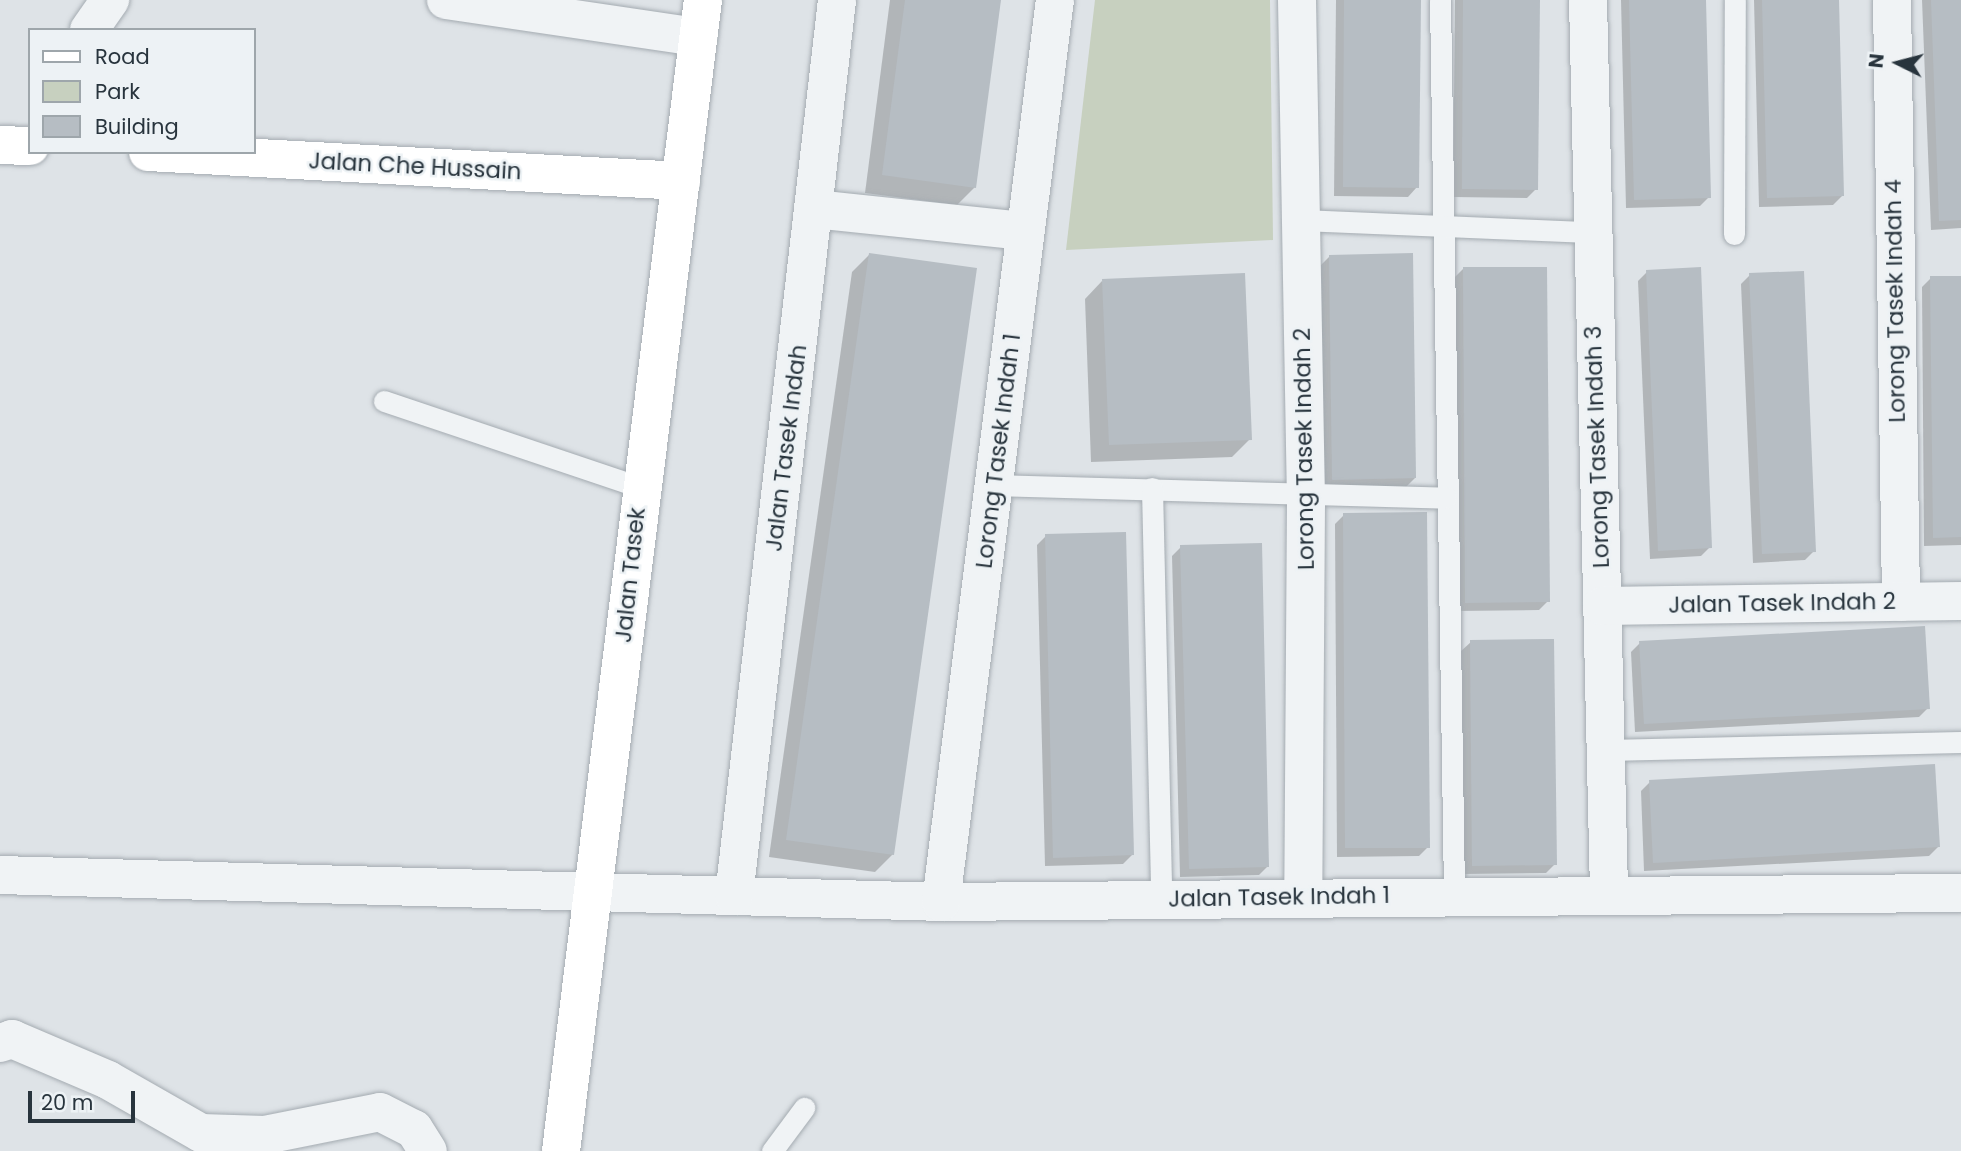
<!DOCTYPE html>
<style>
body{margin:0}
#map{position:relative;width:1961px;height:1151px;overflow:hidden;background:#dee3e7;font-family:Poppins,sans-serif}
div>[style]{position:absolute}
.green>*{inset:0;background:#c7d0bf}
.shadow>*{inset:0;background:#0003}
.building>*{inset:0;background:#b6bdc3}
.roads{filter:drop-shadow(0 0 2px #a4abb1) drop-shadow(0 0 2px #a4abb1)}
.service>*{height:21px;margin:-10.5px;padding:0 10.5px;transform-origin:10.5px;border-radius:10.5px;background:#f0f3f5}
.minor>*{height:38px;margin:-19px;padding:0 19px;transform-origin:19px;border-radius:19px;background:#f0f3f5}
.secondary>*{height:38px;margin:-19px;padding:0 19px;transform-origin:19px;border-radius:19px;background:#fff}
span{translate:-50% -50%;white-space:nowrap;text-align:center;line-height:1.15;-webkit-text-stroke:5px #edf2f5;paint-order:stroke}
.street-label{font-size:23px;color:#28343d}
.legend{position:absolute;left:28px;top:28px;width:228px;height:126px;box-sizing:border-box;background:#edf2f5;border:2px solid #9ea6ab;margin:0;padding:9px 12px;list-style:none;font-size:21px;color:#28343d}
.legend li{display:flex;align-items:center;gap:14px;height:35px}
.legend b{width:35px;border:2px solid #9ea6ab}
.north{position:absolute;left:1863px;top:28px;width:70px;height:70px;-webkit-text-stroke:5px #edf2f5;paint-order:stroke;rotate:276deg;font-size:19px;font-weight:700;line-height:28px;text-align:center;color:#28343d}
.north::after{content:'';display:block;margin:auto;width:24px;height:32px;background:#28343d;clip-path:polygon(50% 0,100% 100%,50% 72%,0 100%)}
.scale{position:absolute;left:28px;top:1091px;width:107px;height:32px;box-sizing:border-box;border:4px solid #28343d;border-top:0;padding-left:9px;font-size:21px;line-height:24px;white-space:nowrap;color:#28343d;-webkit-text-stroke:5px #edf2f5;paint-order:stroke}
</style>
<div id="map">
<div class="green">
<div style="clip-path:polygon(1095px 0,1270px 0,1273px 240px,1066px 250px)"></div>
</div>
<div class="shadow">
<div style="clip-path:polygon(890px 0,999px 0,975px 187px,957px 205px,865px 193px)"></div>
<div style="clip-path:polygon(1336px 0,1419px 0,1417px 187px,1408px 197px,1334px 196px)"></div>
<div style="clip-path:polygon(1455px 0,1538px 0,1536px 189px,1527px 198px,1453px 197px)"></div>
<div style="clip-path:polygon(1621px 0,1704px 0,1709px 197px,1700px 206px,1626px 208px)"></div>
<div style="clip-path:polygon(1754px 0,1837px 0,1842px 196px,1833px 205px,1759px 207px)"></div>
<div style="clip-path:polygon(1922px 0,1961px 0,1961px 228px,1931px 230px)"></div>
<div style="clip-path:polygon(869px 255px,893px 854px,875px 872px,769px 857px,852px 272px)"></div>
<div style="clip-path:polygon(1330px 256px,1415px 478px,1406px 487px,1323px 488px,1321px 265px)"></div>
<div style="clip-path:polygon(1463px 269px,1548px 601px,1539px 610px,1457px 611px,1454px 278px)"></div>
<div style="clip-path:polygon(1647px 272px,1710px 547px,1701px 556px,1650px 559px,1638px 281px)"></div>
<div style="clip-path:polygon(1750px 275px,1814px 551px,1805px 560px,1753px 563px,1741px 284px)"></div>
<div style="clip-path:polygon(1961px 277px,1961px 545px,1924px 546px,1922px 287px,1931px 278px)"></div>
<div style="clip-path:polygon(1102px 281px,1250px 439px,1232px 457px,1091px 462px,1085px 299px)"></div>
<div style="clip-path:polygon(1344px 515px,1428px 847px,1419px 856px,1337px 857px,1335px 524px)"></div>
<div style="clip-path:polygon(1046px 536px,1132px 855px,1123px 864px,1045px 866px,1037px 545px)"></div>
<div style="clip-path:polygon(1181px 547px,1268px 866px,1259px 875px,1180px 877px,1172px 556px)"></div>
<div style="clip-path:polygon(1471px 642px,1555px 864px,1546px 873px,1464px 874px,1461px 651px)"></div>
<div style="clip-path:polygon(1640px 643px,1928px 708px,1919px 717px,1635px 732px,1631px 652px)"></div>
<div style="clip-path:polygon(1650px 782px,1938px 847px,1929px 856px,1644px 871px,1641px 791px)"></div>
</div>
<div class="building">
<div style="clip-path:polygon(905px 0,1001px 0,976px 188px,882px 175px)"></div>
<div style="clip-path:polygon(1344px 0,1421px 0,1419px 188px,1343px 187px)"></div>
<div style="clip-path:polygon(1463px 0,1540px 0,1538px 190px,1462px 189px)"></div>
<div style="clip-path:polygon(1629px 0,1706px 0,1711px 198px,1634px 200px)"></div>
<div style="clip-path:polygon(1762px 0,1839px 0,1844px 196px,1767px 198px)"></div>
<div style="clip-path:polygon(1931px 0,1961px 0,1961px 220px,1939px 221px)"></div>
<div style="clip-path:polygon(869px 253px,977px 268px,894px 855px,786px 840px)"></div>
<div style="clip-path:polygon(1413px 253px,1416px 478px,1332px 480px,1329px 255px)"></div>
<div style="clip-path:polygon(1463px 267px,1547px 267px,1550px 602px,1465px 603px)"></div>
<div style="clip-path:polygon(1701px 267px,1712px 548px,1658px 551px,1646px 270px)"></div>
<div style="clip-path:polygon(1804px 271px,1816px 552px,1762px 554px,1749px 273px)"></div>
<div style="clip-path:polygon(1245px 273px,1252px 440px,1109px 445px,1102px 279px)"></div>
<div style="clip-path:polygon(1930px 276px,1961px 276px,1961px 537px,1933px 538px)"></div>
<div style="clip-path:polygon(1427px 512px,1430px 848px,1345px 848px,1343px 513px)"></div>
<div style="clip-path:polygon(1126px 532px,1134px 855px,1053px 858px,1045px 534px)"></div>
<div style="clip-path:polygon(1262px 543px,1269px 867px,1189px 869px,1180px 545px)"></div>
<div style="clip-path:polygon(1925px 626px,1930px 709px,1644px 724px,1639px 641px)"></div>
<div style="clip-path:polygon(1554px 639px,1557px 865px,1472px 866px,1470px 640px)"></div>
<div style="clip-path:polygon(1935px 764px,1940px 847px,1653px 863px,1649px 780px)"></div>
</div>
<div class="roads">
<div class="service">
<div style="left:1440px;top:0;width:896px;rotate:89.1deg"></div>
<div style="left:1300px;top:220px;width:291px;rotate:2.4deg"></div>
<div style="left:1734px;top:234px;width:234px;rotate:-89.8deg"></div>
<div style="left:384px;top:401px;width:269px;rotate:18.6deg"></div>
<div style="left:994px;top:485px;width:452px;rotate:1.6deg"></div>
<div style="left:1152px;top:488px;width:411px;rotate:88.7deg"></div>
<div style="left:1606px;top:750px;width:355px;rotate:-1.3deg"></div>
<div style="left:772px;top:1151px;width:54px;rotate:-53.3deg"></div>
</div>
<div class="minor">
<div style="left:446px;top:0;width:255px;rotate:8.4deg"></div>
<div style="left:1297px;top:0;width:503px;rotate:88.97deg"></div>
<div style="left:1306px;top:503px;width:394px;rotate:90.4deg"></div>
<div style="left:1588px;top:0;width:893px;rotate:88.65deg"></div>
<div style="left:1892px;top:0;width:602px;rotate:89.14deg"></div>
<div style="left:89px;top:30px;width:37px;rotate:-55deg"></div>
<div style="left:814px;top:209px;width:212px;rotate:6deg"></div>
<div style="left:1602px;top:606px;width:359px;rotate:-0.8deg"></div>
<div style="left:0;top:875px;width:941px;rotate:1.64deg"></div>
<div style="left:941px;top:902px;width:1020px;rotate:-0.51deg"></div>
<div style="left:734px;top:896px;width:902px;rotate:-83.44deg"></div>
<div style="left:941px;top:902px;width:909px;rotate:-82.8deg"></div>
<div style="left:0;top:1043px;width:13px;rotate:-18deg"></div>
<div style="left:12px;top:1039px;width:104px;rotate:23.1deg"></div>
<div style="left:108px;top:1080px;width:107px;rotate:29.7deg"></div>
<div style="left:201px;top:1133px;width:64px;rotate:1.8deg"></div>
<div style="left:265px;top:1135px;width:117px;rotate:-11.3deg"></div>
<div style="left:380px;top:1112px;width:38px;rotate:27deg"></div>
<div style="left:414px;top:1129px;width:26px;rotate:58deg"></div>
</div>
<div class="secondary">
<div style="left:0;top:145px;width:30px;rotate:2deg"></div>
<div style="left:148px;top:152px;width:534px;rotate:3.11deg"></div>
<div style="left:561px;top:1151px;width:1160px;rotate:-82.97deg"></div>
</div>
</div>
<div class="street-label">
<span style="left:415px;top:166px;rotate:3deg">Jalan Che Hussain</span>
<span style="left:1895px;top:301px;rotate:-91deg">Lorong Tasek Indah 4</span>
<span style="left:1597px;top:447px;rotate:-92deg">Lorong Tasek Indah 3</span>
<span style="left:786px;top:448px;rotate:-83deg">Jalan Tasek Indah</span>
<span style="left:1304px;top:449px;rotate:-91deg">Lorong Tasek Indah 2</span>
<span style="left:998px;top:451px;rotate:-83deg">Lorong Tasek Indah 1</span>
<span style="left:630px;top:575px;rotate:-84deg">Jalan Tasek</span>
<span style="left:1782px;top:603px;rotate:-1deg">Jalan Tasek Indah 2</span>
<span style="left:1279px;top:897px;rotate:-1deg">Jalan Tasek Indah 1</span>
</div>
<ul class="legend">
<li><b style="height:9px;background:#fff"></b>Road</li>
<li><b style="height:19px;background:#c7d0bf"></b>Park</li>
<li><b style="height:19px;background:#b6bdc3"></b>Building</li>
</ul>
<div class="north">N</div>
<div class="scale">20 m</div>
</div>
